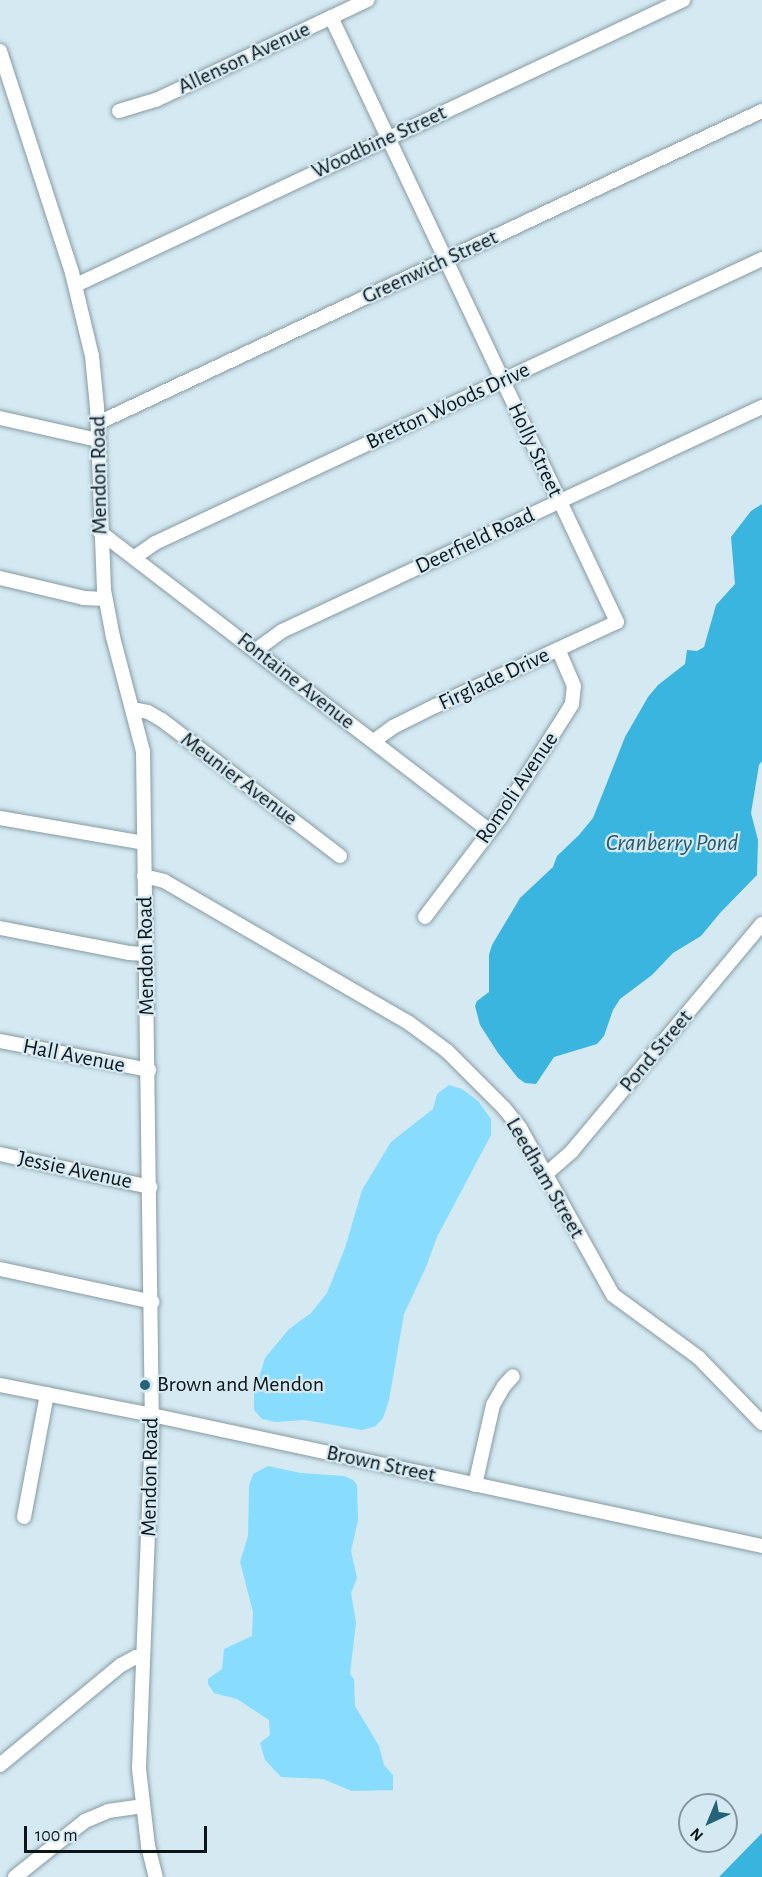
<!DOCTYPE html>
<style>
body{margin:0}
#map{position:relative;width:762px;height:1877px;overflow:hidden;background:#d4e9f2;font-family:"Alegreya Sans",sans-serif}
div>[style]{position:absolute}
.green>*{inset:0;background:#88ddfe}
.forest>*{inset:0;background:#39b4de}
.water>*{inset:0;background:#3ab5df}
.roads{filter:drop-shadow(0 0 2px #879ba3) drop-shadow(0 0 2px #879ba3)}
.minor>*{height:14px;margin:-7px;padding:0 7px;transform-origin:7px;border-radius:7px;background:#fff}
.dots>*{width:16px;height:16px;translate:-50% -50%;box-sizing:border-box;border:3px solid #d4e9f2;border-radius:50%}
span{translate:-50% -50%;white-space:nowrap;text-align:center;line-height:1.15;-webkit-text-stroke:4.5px #d4e9f2;paint-order:stroke}
.street-label{font-size:22px;color:#0e1518}
.poi-label{font-size:22px;color:#0e1518}
.left{translate:0 -50%;text-align:left}
.water-label{font-size:24px;color:#28596b;font-style:italic}
.north{position:absolute;left:678px;top:1793px;width:60px;height:60px;box-sizing:border-box;background:#d4e9f2;border:2px solid #85949b;border-radius:50%;rotate:224deg;font-size:16px;font-weight:700;line-height:24px;text-align:center;color:#0e1518}
.north::after{content:'';display:block;margin:auto;width:21px;height:27px;background:#256379;clip-path:polygon(50% 0,100% 100%,50% 72%,0 100%)}
.scale{position:absolute;left:24px;top:1826px;width:183px;height:27px;box-sizing:border-box;border:3px solid #0e1518;border-top:0;padding-left:8px;font-size:18px;line-height:21px;white-space:nowrap;color:#0e1518;-webkit-text-stroke:4px #d4e9f2;paint-order:stroke}
</style>
<div id="map">
<div class="green">
<div style="clip-path:polygon(449px 1085px,462px 1089px,478px 1101px,491px 1119px,491px 1135px,437px 1237px,426px 1267px,404px 1314px,389px 1400px,383px 1418px,376px 1426px,362px 1430px,304px 1420px,276px 1422px,262px 1419px,254px 1410px,254px 1394px,265px 1358px,289px 1329px,311px 1313px,327px 1293px,345px 1248px,362px 1190px,391px 1142px,433px 1109px,437px 1094px)"></div>
<div style="clip-path:polygon(268px 1466px,301px 1473px,344px 1476px,353px 1480px,357px 1485px,358px 1520px,351px 1551px,357px 1578px,351px 1593px,356px 1622px,350px 1674px,354px 1679px,355px 1706px,379px 1746px,384px 1765px,393px 1775px,393px 1790px,352px 1791px,323px 1779px,281px 1777px,265px 1760px,260px 1743px,270px 1735px,269px 1720px,237px 1699px,214px 1693px,208px 1684px,208px 1679px,222px 1669px,224px 1649px,252px 1636px,253px 1612px,240px 1562px,248px 1536px,249px 1486px,253px 1474px)"></div>
</div>
<div class="forest">
<div style="clip-path:polygon(762px 1833px,762px 1877px,719px 1877px)"></div>
</div>
<div class="water">
<div style="clip-path:polygon(762px 504px,762px 761px,759px 765px,751px 813px,758px 840px,757px 875px,720px 913px,701px 936px,673px 953px,652px 975px,620px 999px,613px 1010px,604px 1036px,597px 1044px,554px 1057px,536px 1084px,525px 1083px,518px 1078px,498px 1053px,480px 1025px,475px 1006px,477px 1001px,489px 992px,489px 955px,492px 945px,520px 898px,553px 867px,557px 856px,579px 835px,593px 818px,625px 737px,648px 697px,658px 685px,685px 664px,687px 650px,697px 651px,704px 647px,716px 605px,735px 584px,731px 537px,751px 511px)"></div>
</div>
<div class="roads">
<div class="minor">
<div style="left:331px;top:17px;width:669px;rotate:64.7deg"></div>
<div style="left:617px;top:622px;width:200px;rotate:155.2deg"></div>
<div style="left:435px;top:706px;width:47px;rotate:153.4deg"></div>
<div style="left:393px;top:727px;width:24px;rotate:144deg"></div>
<div style="left:0;top:51px;width:233px;rotate:72deg"></div>
<div style="left:72px;top:273px;width:85px;rotate:76.5deg"></div>
<div style="left:92px;top:356px;width:51px;rotate:84.4deg"></div>
<div style="left:97px;top:407px;width:183px;rotate:87.8deg"></div>
<div style="left:104px;top:590px;width:48px;rotate:79.2deg"></div>
<div style="left:113px;top:637px;width:118px;rotate:75.3deg"></div>
<div style="left:143px;top:751px;width:678px;rotate:89.24deg"></div>
<div style="left:152px;top:1429px;width:340px;rotate:92.2deg"></div>
<div style="left:139px;top:1769px;width:78px;rotate:83.3deg"></div>
<div style="left:148px;top:1846px;width:32px;rotate:76deg"></div>
<div style="left:119px;top:111px;width:39px;rotate:-17deg"></div>
<div style="left:156px;top:100px;width:234px;rotate:-25.3deg"></div>
<div style="left:76px;top:285px;width:671px;rotate:-25.15deg"></div>
<div style="left:0;top:418px;width:100px;rotate:12.7deg"></div>
<div style="left:98px;top:423px;width:734px;rotate:-25.17deg"></div>
<div style="left:100px;top:532px;width:491px;rotate:37.5deg"></div>
<div style="left:135px;top:557px;width:24px;rotate:-35deg"></div>
<div style="left:155px;top:543px;width:670px;rotate:-25.07deg"></div>
<div style="left:0;top:578px;width:86px;rotate:13.4deg"></div>
<div style="left:84px;top:598px;width:21px;rotate:3deg"></div>
<div style="left:256px;top:650px;width:32px;rotate:-36deg"></div>
<div style="left:282px;top:631px;width:530px;rotate:-25.02deg"></div>
<div style="left:133px;top:709px;width:15px;rotate:11deg"></div>
<div style="left:148px;top:712px;width:16px;rotate:30deg"></div>
<div style="left:162px;top:720px;width:224px;rotate:37.4deg"></div>
<div style="left:0;top:818px;width:146px;rotate:9.8deg"></div>
<div style="left:144px;top:876px;width:21px;rotate:14deg"></div>
<div style="left:164px;top:881px;width:283px;rotate:30.1deg"></div>
<div style="left:409px;top:1023px;width:47px;rotate:36.4deg"></div>
<div style="left:447px;top:1051px;width:81px;rotate:45deg"></div>
<div style="left:504px;top:1108px;width:26px;rotate:51deg"></div>
<div style="left:520px;top:1128px;width:191px;rotate:60.9deg"></div>
<div style="left:613px;top:1295px;width:107px;rotate:36.2deg"></div>
<div style="left:699px;top:1358px;width:91px;rotate:45.9deg"></div>
<div style="left:425px;top:917px;width:124px;rotate:-52.9deg"></div>
<div style="left:500px;top:818px;width:135px;rotate:-57.7deg"></div>
<div style="left:572px;top:704px;width:18px;rotate:-84deg"></div>
<div style="left:574px;top:686px;width:40px;rotate:-113.4deg"></div>
<div style="left:0;top:928px;width:131px;rotate:11deg"></div>
<div style="left:129px;top:953px;width:16px;rotate:4deg"></div>
<div style="left:0;top:1041px;width:152px;rotate:11deg"></div>
<div style="left:0;top:1154px;width:154px;rotate:12.4deg"></div>
<div style="left:546px;top:1174px;width:35px;rotate:-41deg"></div>
<div style="left:572px;top:1151px;width:296px;rotate:-50.1deg"></div>
<div style="left:0;top:1269px;width:156px;rotate:12.2deg"></div>
<div style="left:0;top:1385px;width:155px;rotate:11.2deg"></div>
<div style="left:152px;top:1415px;width:624px;rotate:12.12deg"></div>
<div style="left:475px;top:1485px;width:82px;rotate:-77.3deg"></div>
<div style="left:493px;top:1405px;width:22px;rotate:-60deg"></div>
<div style="left:504px;top:1386px;width:13px;rotate:-48deg"></div>
<div style="left:24px;top:1517px;width:125px;rotate:-79.4deg"></div>
<div style="left:0;top:1765px;width:157px;rotate:-39.6deg"></div>
<div style="left:121px;top:1665px;width:17px;rotate:-28deg"></div>
<div style="left:136px;top:1657px;width:6px"></div>
<div style="left:15px;top:1877px;width:90px;rotate:-38.7deg"></div>
<div style="left:85px;top:1821px;width:25px;rotate:-23deg"></div>
<div style="left:108px;top:1811px;width:34px;rotate:-8deg"></div>
</div>
</div>
<div class="dots">
<div style="left:145px;top:1385px;background:#256379"></div>
</div>
<div class="street-label">
<span style="left:244px;top:58px;rotate:-25deg">Allenson Avenue</span>
<span style="left:379px;top:142px;rotate:-25deg">Woodbine Street</span>
<span style="left:430px;top:267px;rotate:-25deg">Greenwich Street</span>
<span style="left:448px;top:406px;rotate:-25deg">Bretton Woods Drive</span>
<span style="left:535px;top:450px;rotate:65deg">Holly Street</span>
<span style="left:99px;top:475px;rotate:-91deg">Mendon Road</span>
<span style="left:475px;top:541px;rotate:-25deg">Deerfield Road</span>
<span style="left:494px;top:679px;rotate:-25deg">Firglade Drive</span>
<span style="left:296px;top:681px;rotate:38deg">Fontaine Avenue</span>
<span style="left:239px;top:779px;rotate:37deg">Meunier Avenue</span>
<span style="left:517px;top:788px;rotate:-56deg">Romoli Avenue</span>
<span style="left:146px;top:956px;rotate:-91deg">Mendon Road</span>
<span style="left:656px;top:1051px;rotate:-50deg">Pond Street</span>
<span style="left:74px;top:1056px;rotate:11deg">Hall Avenue</span>
<span style="left:75px;top:1170px;rotate:12deg">Jessie Avenue</span>
<span style="left:545px;top:1178px;rotate:60deg">Leedham Street</span>
<span style="left:381px;top:1464px;rotate:12deg">Brown Street</span>
<span style="left:150px;top:1477px;rotate:-89deg">Mendon Road</span>
</div>
<div class="poi-label">
<span class="left" style="left:157px;top:1385px">Brown and Mendon</span>
</div>
<div class="water-label">
<span style="left:672px;top:844px">Cranberry Pond</span>
</div>
<div class="north">N</div>
<div class="scale">100 m</div>
</div>
